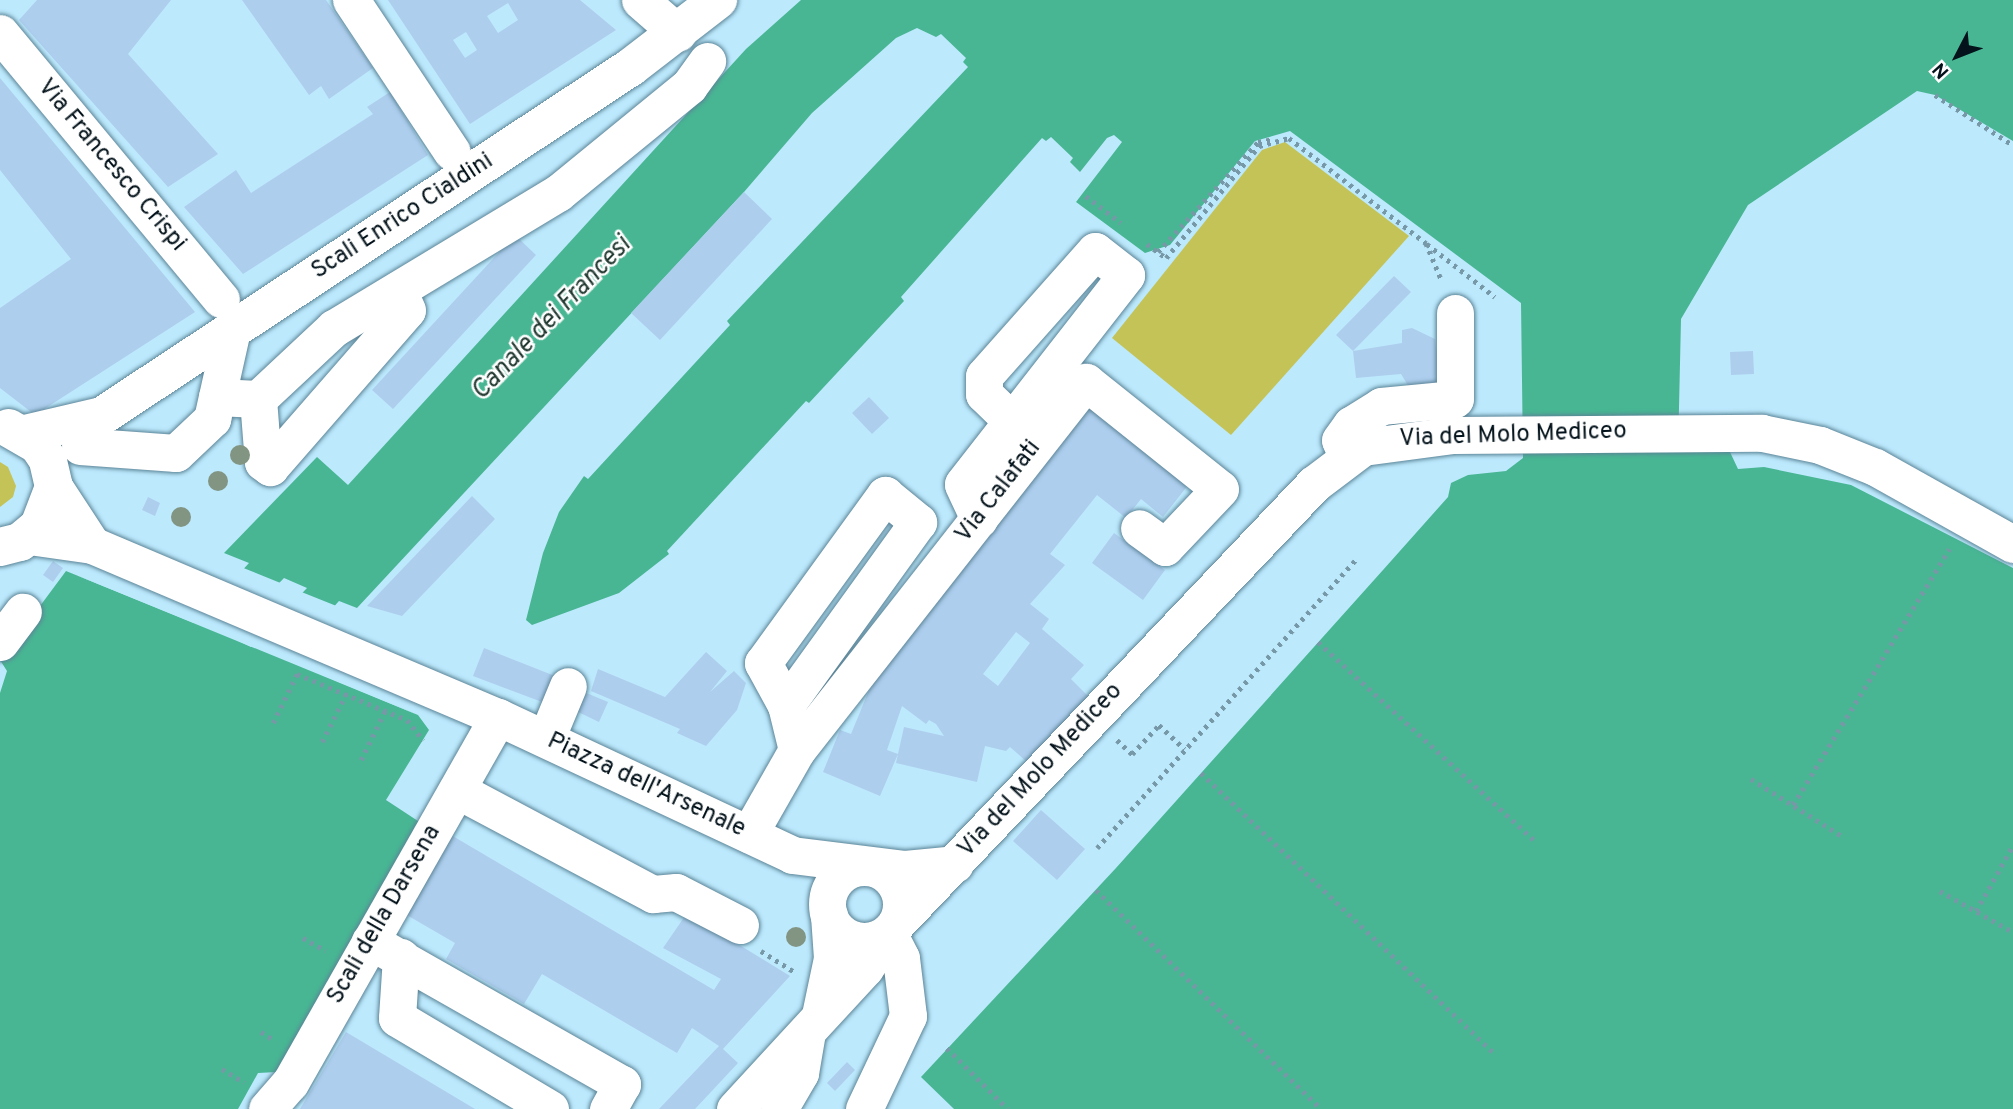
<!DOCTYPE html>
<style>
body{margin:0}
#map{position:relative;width:2013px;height:1109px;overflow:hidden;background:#bde9fd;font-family:Overpass,sans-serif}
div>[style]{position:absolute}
.green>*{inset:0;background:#c4c357}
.water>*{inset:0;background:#48b693}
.pier>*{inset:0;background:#bde9fd}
.building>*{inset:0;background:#aeceee}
.path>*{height:4.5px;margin-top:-2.25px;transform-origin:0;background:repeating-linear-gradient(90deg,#7798a7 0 3.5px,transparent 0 8.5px)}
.roads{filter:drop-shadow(0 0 2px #5b8497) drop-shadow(0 0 2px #5b8497)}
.minor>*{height:37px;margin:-18.5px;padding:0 18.5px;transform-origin:18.5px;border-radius:18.5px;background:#fff}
.minor>.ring{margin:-18.5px;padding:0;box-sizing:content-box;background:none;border:37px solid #fff;border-radius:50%}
.major>*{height:38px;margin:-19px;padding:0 19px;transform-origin:19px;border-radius:19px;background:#fff}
.trees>*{width:20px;height:20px;margin:-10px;border-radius:50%;background:#829583}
span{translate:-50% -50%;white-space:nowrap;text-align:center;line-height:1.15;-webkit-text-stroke:5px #fff;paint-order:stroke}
.street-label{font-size:24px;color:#04131b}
.water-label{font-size:26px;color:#223a31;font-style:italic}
.north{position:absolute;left:1922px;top:21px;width:70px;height:70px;-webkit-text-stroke:5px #fff;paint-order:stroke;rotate:228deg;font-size:19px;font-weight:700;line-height:28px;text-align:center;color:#04131b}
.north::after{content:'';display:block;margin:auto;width:24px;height:32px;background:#04131b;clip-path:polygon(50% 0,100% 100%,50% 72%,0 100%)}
</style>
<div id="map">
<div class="green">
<div style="clip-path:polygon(1285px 142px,1409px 236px,1231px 435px,1112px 338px,1262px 150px)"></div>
<div style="clip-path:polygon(0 462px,8px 467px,16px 486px,13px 497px,0 507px)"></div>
</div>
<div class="water">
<div style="clip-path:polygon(evenodd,801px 0,2013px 0,2013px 141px,1935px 95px,1917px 91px,1748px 205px,1681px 319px,1678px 452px,1730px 452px,1738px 469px,1764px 467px,1851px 485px,2013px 568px,2013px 1109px,954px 1109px,921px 1077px,1116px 868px,1383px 570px,1448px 497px,1451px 483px,1468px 475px,1506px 471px,1523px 458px,1521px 303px,1290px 131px,1255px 141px,1170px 245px,1145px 253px,1076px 202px,1122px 142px,1114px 135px,1107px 138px,1080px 172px,1070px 162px,1073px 158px,1051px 137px,1046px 141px,1042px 138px,901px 297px,904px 301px,809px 403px,806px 401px,667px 551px,669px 554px,619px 593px,532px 625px,526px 620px,543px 553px,559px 512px,584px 476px,588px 479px,730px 325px,727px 321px,968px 67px,963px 62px,966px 58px,941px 34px,936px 37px,917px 28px,896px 38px,812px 113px,744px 192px,357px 608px,339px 601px,286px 660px,418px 715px,429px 730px,386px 800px,421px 823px,277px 1072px,258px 1073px,238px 1109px,0 1109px,0 693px,7px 671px,0 660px,66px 571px,194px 623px,249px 563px,224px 553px,317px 457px,348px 485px,746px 49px,801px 0,284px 578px,307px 588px,251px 647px,228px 636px,284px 578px)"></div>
</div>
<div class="pier">
<div style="clip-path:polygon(241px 567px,283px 584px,233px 636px,250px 643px,299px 591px,339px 607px,291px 659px,418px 715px,76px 575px,193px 619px)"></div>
</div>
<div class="building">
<div style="clip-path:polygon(37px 0,171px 0,128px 54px,218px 154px,168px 187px,19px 20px)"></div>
<div style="clip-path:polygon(242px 0,326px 0,373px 68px,329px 99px,321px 86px,309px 95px)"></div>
<div style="clip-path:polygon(evenodd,388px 0,580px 0,616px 30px,470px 124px,388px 0,508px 3px,518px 20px,498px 33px,487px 16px,508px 3px,388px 0,466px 32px,477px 50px,465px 58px,453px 40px,466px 32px)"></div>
<div style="clip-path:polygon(0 78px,195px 312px,35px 415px,0 388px,0 308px,71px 259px,0 170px)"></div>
<div style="clip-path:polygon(390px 92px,428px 155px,243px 274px,184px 207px,236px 170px,251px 193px,373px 114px,367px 107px)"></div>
<div style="clip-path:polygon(744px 192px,772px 219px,660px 340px,631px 313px)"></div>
<div style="clip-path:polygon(515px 235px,536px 255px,393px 409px,372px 390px)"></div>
<div style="clip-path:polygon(1394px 276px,1411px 292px,1353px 351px,1336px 335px)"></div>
<div style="clip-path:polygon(1412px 328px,1435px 339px,1441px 388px,1412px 392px,1401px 374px,1356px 378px,1353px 351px,1402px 343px,1402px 330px)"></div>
<div style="clip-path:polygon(1753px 351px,1754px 374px,1731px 375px,1730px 352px)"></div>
<div style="clip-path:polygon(869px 397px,889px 418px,872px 434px,852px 413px)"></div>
<div style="clip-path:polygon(evenodd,1092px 401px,1192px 480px,1163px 517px,1141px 499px,1126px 518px,1097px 495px,1050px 554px,1065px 565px,1030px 604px,1049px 619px,1042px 629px,1084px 665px,1071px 679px,1090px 698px,1027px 762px,1010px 747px,1006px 751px,985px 746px,977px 782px,896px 763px,904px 727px,944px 736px,936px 724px,929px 720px,926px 724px,902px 706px,887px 750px,898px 754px,880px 796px,823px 772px,840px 730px,851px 734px,872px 683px,1092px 401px,1016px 632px,1030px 643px,998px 686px,983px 674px,1016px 632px)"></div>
<div style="clip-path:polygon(472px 496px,495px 519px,402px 616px,367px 606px)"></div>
<div style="clip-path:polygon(148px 497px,160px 503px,155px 516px,142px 510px)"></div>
<div style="clip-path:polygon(1114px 533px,1165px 570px,1143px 600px,1092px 563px)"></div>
<div style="clip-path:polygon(53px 561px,63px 568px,53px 582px,43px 575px)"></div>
<div style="clip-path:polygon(484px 648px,560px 678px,550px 705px,473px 676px)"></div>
<div style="clip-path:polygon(706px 652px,727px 671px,710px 692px,734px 671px,746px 683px,737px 710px,706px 746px,677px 733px,680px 729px,591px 691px,598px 669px,665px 697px)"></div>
<div style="clip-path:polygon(584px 692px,608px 702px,599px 722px,576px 711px)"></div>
<div style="clip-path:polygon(1041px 810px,1085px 849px,1057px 880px,1013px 841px)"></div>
<div style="clip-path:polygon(451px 835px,714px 990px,721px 979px,663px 948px,687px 913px,790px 976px,723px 1049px,738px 1063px,695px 1109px,659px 1109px,719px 1046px,692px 1028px,677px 1053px,542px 974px,524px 1004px,446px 959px,455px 943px,405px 914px)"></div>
<div style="clip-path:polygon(346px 1032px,475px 1109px,300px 1109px)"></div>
<div style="clip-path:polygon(847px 1062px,855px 1070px,835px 1091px,827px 1083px)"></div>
</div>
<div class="path">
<div style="left:1935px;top:95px;width:93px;rotate:32.7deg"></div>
<div style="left:1086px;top:196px;width:44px;rotate:37.6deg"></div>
<div style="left:1147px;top:244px;width:24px;rotate:36deg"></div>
<div style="left:1166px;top:258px;width:146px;rotate:-50.3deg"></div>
<div style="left:1259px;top:146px;width:31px;rotate:-15deg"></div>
<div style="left:1289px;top:138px;width:173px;rotate:37.5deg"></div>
<div style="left:1426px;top:243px;width:41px;rotate:67.2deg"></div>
<div style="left:1427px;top:244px;width:86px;rotate:37.9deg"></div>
<div style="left:1158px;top:252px;width:149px;rotate:-47.7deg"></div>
<div style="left:1258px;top:142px;width:15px;rotate:-11deg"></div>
<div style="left:1318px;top:642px;width:294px;rotate:42.5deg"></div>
<div style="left:273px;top:723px;width:55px;rotate:-63.9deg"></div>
<div style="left:297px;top:674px;width:119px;rotate:22.7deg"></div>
<div style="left:407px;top:720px;width:26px;rotate:51deg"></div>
<div style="left:1117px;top:740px;width:21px;rotate:43deg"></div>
<div style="left:1132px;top:754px;width:40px;rotate:-47deg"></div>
<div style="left:1159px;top:725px;width:35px;rotate:43deg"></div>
<div style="left:322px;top:742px;width:54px;rotate:-63.4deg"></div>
<div style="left:361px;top:760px;width:55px;rotate:-63.9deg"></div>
<div style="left:1201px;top:773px;width:408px;rotate:43.7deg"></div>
<div style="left:1751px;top:779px;width:107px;rotate:32.1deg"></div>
<div style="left:1793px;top:805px;width:300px;rotate:-58.6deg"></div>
<div style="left:1097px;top:848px;width:387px;rotate:-48.1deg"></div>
<div style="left:1096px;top:890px;width:314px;rotate:44.2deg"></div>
<div style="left:1940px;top:891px;width:84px;rotate:29.3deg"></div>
<div style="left:1976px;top:911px;width:76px;rotate:-60.7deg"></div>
<div style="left:303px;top:938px;width:26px;rotate:29deg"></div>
<div style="left:761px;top:951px;width:40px;rotate:32deg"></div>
<div style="left:261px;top:1032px;width:15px;rotate:32deg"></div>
<div style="left:947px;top:1048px;width:86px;rotate:45deg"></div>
<div style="left:222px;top:1069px;width:26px;rotate:31deg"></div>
</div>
<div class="roads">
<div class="minor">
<div style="left:351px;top:0;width:182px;rotate:56.4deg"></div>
<div style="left:640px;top:0;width:50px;rotate:41deg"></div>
<div style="left:0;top:33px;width:346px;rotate:50.3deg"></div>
<div style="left:217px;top:397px;width:41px;rotate:2.8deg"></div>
<div style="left:258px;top:399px;width:104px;rotate:-43.1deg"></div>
<div style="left:334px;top:328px;width:262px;rotate:-31.1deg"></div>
<div style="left:558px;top:193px;width:169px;rotate:-39.2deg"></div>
<div style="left:689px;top:86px;width:31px;rotate:-54deg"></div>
<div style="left:258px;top:399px;width:63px;rotate:85.5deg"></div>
<div style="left:263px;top:462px;width:9px;rotate:36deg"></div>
<div style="left:270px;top:467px;width:208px;rotate:-48.9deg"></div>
<div style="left:407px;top:310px;width:22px;rotate:-114deg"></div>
<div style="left:80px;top:446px;width:96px;rotate:4.2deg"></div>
<div style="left:176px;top:453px;width:50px;rotate:-43.4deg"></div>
<div style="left:212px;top:419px;width:96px;rotate:-77.4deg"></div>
<div style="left:1347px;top:457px;width:18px;rotate:-112deg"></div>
<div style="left:1340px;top:440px;width:19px;rotate:-54deg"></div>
<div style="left:1351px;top:425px;width:36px;rotate:-32deg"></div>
<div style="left:1381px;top:406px;width:74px;rotate:-5.4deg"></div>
<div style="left:1455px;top:399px;width:86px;rotate:-90deg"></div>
<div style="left:54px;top:487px;width:69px;rotate:56.8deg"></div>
<div style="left:979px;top:519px;width:38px;rotate:-115deg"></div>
<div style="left:963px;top:484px;width:265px;rotate:-52deg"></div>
<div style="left:1126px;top:275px;width:39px;rotate:-142deg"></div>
<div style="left:1095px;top:251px;width:167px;rotate:131.6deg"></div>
<div style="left:984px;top:376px;width:18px;rotate:90deg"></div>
<div style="left:984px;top:394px;width:39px;rotate:44deg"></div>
<div style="left:29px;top:536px;width:64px;rotate:8.1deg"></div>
<div style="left:92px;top:545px;width:441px;rotate:23deg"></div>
<div style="left:498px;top:717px;width:325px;rotate:25.1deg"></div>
<div style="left:792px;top:855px;width:114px;rotate:7.1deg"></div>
<div style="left:905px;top:869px;width:50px;rotate:-5.7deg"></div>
<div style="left:0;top:642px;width:38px;rotate:-53deg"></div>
<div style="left:786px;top:705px;width:48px;rotate:-118.7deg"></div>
<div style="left:763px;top:663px;width:208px;rotate:-54deg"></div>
<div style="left:885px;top:495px;width:43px;rotate:39.3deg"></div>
<div style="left:918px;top:522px;width:226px;rotate:125.8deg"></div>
<div style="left:786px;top:705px;width:46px;rotate:76.3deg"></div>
<div style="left:546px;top:739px;width:57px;rotate:-67.5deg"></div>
<div style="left:457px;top:790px;width:222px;rotate:28deg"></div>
<div style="left:653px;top:894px;width:23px;rotate:-5deg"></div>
<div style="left:676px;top:892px;width:72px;rotate:27.3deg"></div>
<div style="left:749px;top:834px;width:97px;rotate:-60.3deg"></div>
<div style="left:797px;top:750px;width:468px;rotate:-51.9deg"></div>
<div style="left:1086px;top:382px;width:171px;rotate:38.6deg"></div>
<div style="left:1220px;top:489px;width:80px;rotate:133.5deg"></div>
<div style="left:1165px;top:547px;width:32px;rotate:-144deg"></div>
<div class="ring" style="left:827px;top:867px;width:37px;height:37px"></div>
<div style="left:896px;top:924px;width:607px;rotate:-46.47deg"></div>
<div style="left:1314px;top:484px;width:61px;rotate:-37.1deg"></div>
<div style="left:1363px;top:447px;width:91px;rotate:-7.6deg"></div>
<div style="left:1453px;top:435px;width:309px;rotate:-0.4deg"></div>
<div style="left:1762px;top:433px;width:59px;rotate:11.7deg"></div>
<div style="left:1820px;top:445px;width:59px;rotate:21.8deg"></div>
<div style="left:1875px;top:467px;width:158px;rotate:29.2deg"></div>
<div style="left:370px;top:941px;width:290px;rotate:29.6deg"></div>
<div style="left:622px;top:1084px;width:29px;rotate:119deg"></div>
<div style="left:401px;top:957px;width:61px;rotate:93.8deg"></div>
<div style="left:397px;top:1018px;width:178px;rotate:30.7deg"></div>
<div style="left:820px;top:1015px;width:58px;rotate:-78.1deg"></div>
<div style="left:832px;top:958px;width:43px;rotate:-94deg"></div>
<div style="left:267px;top:1109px;width:35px;rotate:-49deg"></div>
<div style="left:290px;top:1083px;width:421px;rotate:-60.4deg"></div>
<div style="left:735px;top:1109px;width:192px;rotate:-47.3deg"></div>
<div style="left:865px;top:968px;width:42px;rotate:-56.7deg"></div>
<div style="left:779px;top:1109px;width:42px;rotate:-59.7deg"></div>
<div style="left:800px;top:1073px;width:42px;rotate:-80.3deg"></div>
<div style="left:864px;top:1109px;width:103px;rotate:-64.7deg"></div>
<div style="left:908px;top:1016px;width:58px;rotate:-96.9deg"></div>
<div style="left:901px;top:958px;width:28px;rotate:-117deg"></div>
</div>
<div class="major">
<div style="left:25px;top:434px;width:79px;rotate:-13.2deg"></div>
<div style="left:102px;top:416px;width:634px;rotate:-33.41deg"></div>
<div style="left:631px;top:67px;width:110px;rotate:-37.6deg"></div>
<div style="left:0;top:547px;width:21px;rotate:-14deg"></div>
<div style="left:20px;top:542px;width:25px;rotate:-40deg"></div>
<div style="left:39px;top:526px;width:42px;rotate:-69deg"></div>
<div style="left:54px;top:487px;width:28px;rotate:-103deg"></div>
<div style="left:48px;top:460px;width:18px;rotate:-124deg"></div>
<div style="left:38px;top:445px;width:34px;rotate:-150deg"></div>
</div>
</div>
<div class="trees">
<div style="left:240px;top:455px"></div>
<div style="left:218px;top:481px"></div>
<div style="left:181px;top:517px"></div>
<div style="left:796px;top:937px"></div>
</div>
<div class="street-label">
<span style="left:111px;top:166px;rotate:50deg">Via Francesco Crispi</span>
<span style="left:403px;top:217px;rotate:-33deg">Scali Enrico Cialdini</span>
<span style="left:1513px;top:436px;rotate:-2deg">Via del Molo Mediceo</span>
<span style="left:999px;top:492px;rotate:-52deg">Via Calafati</span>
<span style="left:1041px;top:771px;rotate:-47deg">Via del Molo Mediceo</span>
<span style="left:646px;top:786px;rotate:25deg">Piazza dell'Arsenale</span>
<span style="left:385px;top:915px;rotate:-60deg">Scali della Darsena</span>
</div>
<div class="water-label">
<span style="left:552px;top:319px;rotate:-46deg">Canale dei Francesi</span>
</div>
<div class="north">N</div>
</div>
